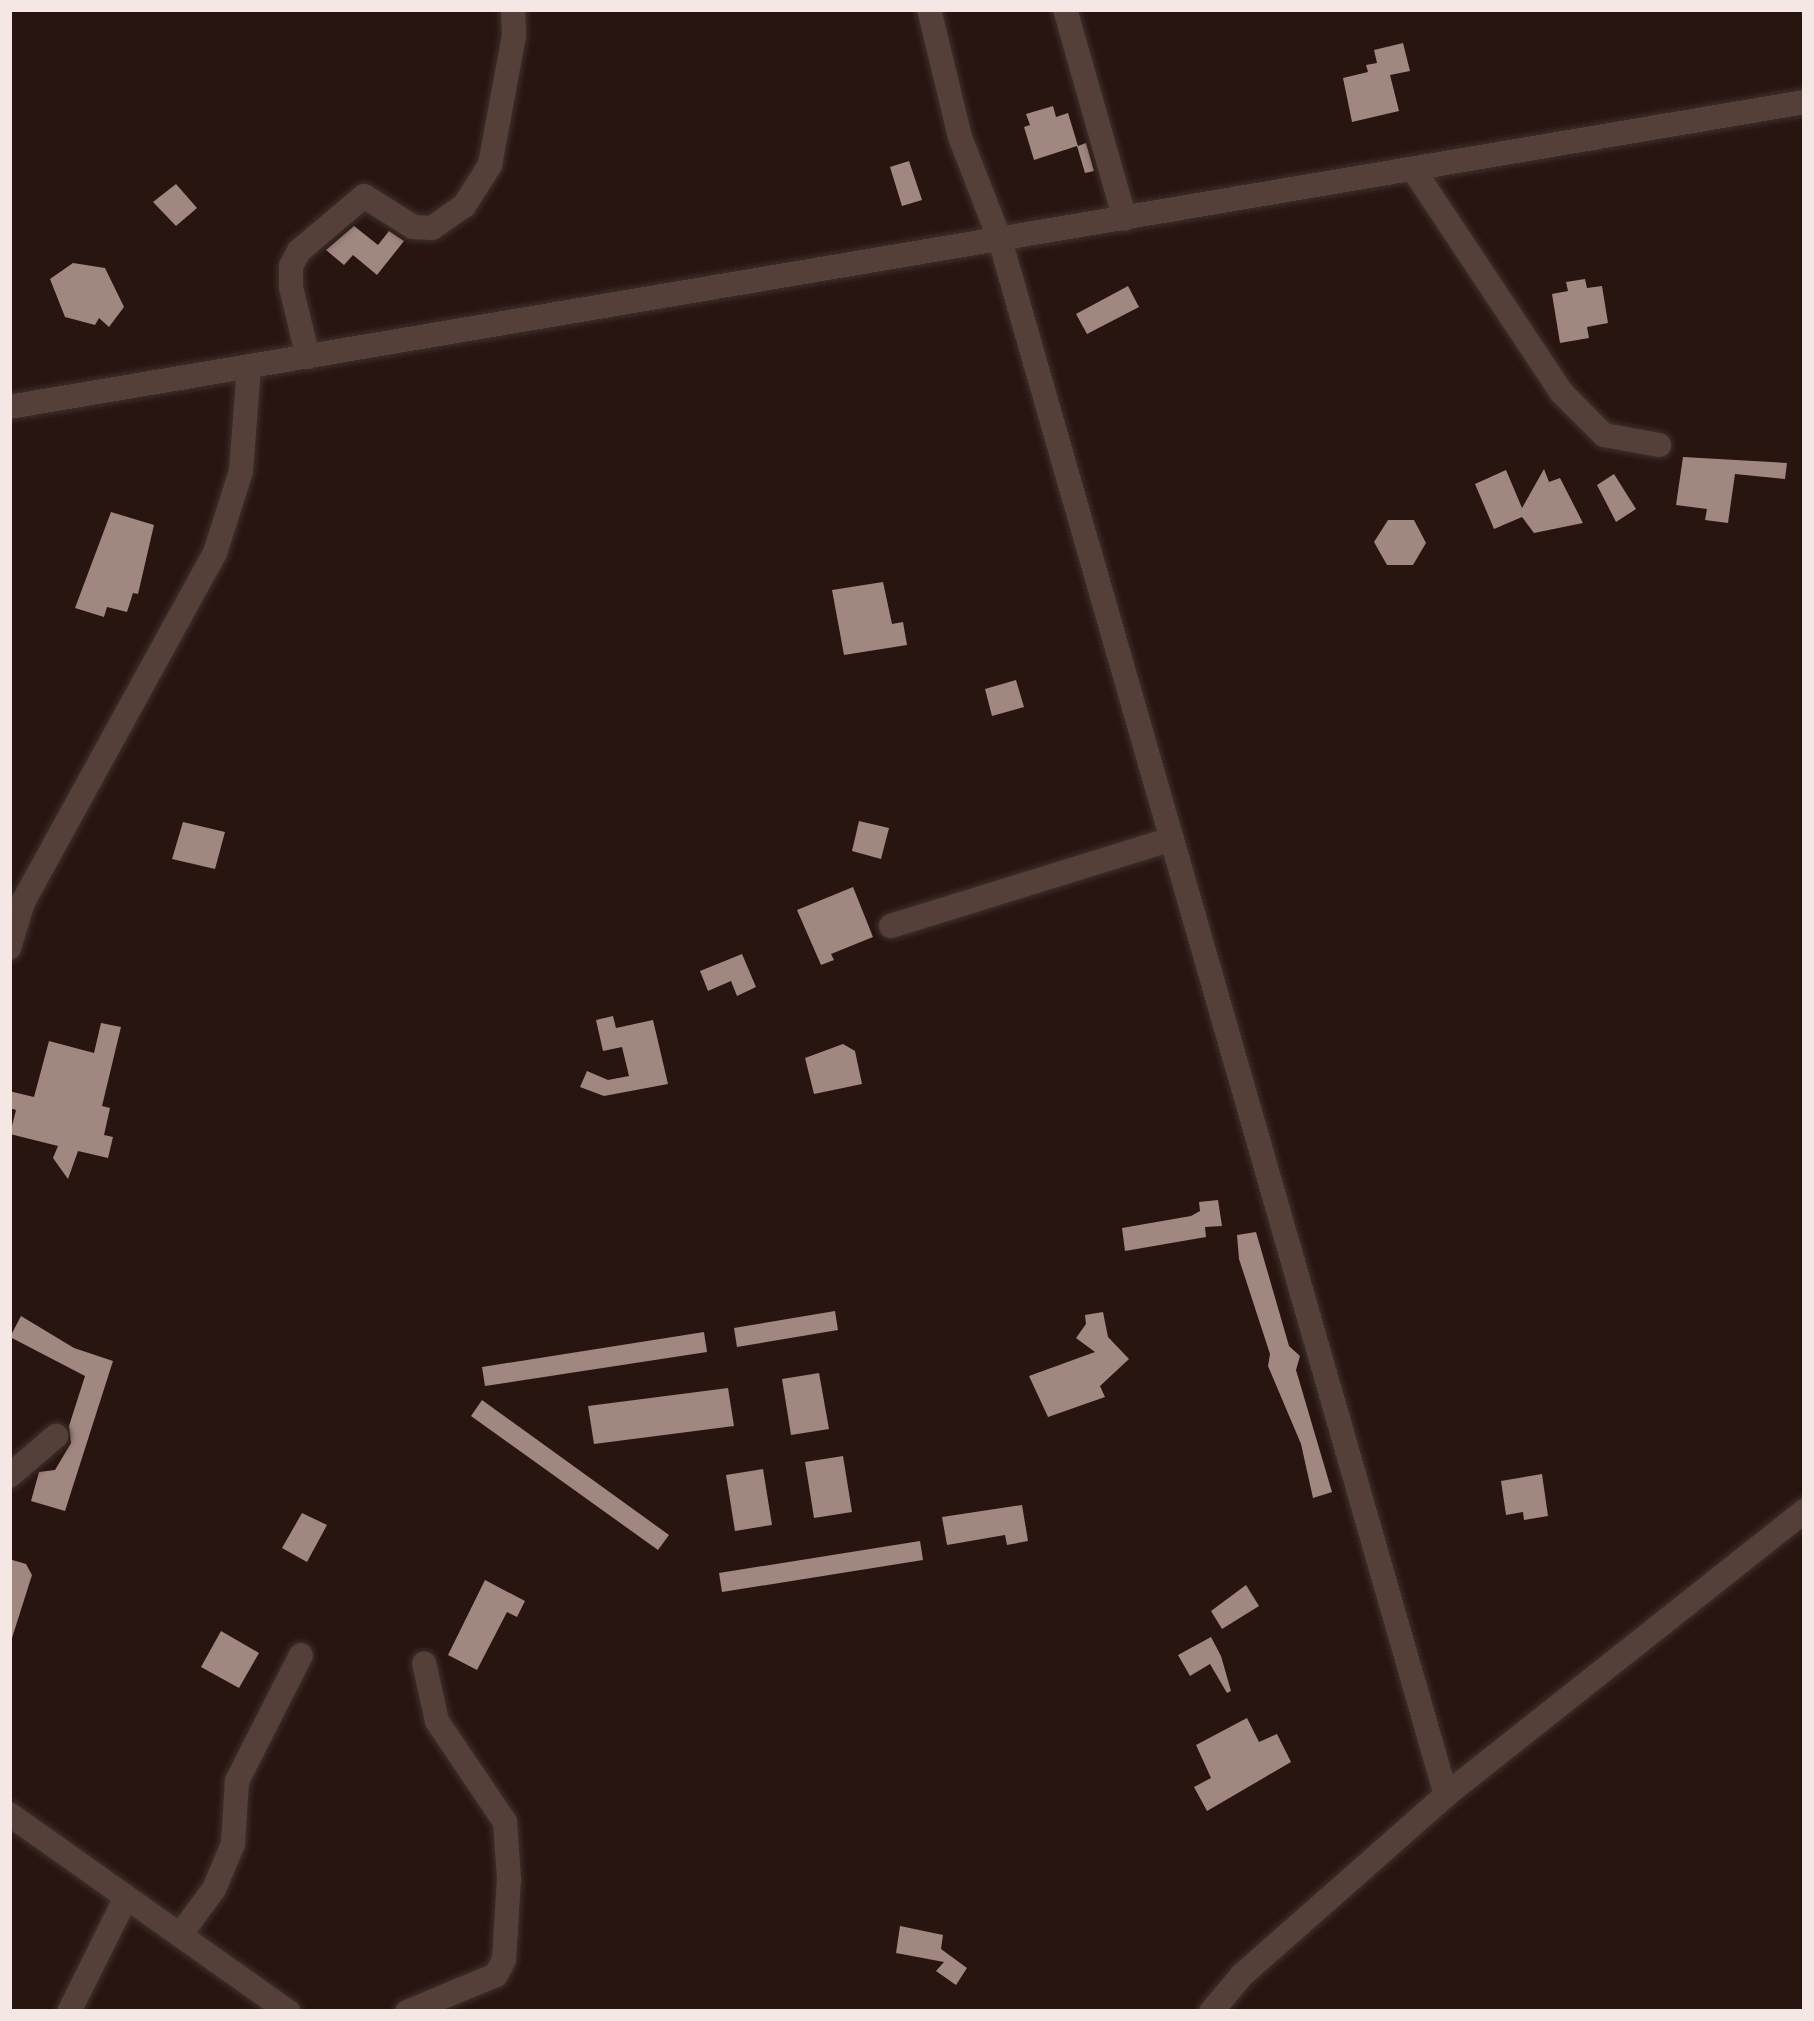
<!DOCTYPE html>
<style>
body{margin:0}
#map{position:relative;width:1814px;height:2021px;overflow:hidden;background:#281510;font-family:"Asap Condensed",sans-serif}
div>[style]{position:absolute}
.building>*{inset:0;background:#a08780}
.roads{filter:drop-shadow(0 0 3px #3e312e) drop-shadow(0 0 3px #3e312e)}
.minor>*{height:24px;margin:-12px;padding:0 12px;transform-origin:12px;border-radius:12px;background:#554039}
span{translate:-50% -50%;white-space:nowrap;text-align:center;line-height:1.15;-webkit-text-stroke:12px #1e0c07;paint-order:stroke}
.frame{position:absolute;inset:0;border:12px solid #f5e7e3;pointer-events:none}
</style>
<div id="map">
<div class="building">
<div style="clip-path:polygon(1403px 43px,1410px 71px,1390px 75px,1399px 111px,1352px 122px,1343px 78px,1368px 72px,1366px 65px,1377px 63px,1374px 50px)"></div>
<div style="clip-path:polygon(1053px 106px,1056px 117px,1068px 113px,1078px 146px,1086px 143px,1094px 171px,1085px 173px,1077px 146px,1034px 160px,1024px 127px,1030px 125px,1026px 114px)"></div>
<div style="clip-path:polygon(909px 161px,922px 200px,902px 206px,890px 167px)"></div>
<div style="clip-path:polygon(176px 184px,197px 208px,176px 226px,153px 202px)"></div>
<div style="clip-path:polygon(354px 226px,378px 245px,389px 231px,404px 241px,377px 275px,353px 255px,344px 265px,326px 250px)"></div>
<div style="clip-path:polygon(73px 263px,105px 268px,124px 307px,109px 327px,99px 318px,95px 325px,65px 317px,50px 279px)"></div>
<div style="clip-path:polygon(1585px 279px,1587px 288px,1602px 286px,1608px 323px,1587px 327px,1589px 338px,1560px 343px,1552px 294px,1568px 291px,1566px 282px)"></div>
<div style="clip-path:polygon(1128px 286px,1139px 307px,1087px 334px,1076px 314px)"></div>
<div style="clip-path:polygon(1683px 457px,1787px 463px,1785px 479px,1735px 474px,1728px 523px,1705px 520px,1707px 509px,1676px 505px)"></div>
<div style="clip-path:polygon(1544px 469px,1549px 482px,1560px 478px,1583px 523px,1534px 533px,1522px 517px,1494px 529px,1475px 484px,1506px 470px,1522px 508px)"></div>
<div style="clip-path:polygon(1614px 474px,1636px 509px,1616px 522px,1597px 485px)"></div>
<div style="clip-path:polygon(111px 512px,154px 525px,138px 594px,133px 593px,127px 612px,107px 607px,104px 617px,75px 608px)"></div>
<div style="clip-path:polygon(1388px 520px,1414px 520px,1426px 543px,1413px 565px,1387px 565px,1374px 542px)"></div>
<div style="clip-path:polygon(883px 582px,892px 624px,903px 622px,907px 645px,844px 655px,832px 590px)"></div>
<div style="clip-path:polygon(1016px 680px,1024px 707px,992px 716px,985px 689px)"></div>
<div style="clip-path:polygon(859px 821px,889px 828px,881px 859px,852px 851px)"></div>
<div style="clip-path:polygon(183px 822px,225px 832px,215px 869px,172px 859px)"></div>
<div style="clip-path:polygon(853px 887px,873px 937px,831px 954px,834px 960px,821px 965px,797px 910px)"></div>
<div style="clip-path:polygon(742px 954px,756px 987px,737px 996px,731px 981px,708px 991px,700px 971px)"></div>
<div style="clip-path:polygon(613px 1016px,616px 1028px,653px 1020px,668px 1084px,604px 1096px,580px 1087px,587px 1071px,608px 1080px,629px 1076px,622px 1047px,603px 1051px,596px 1020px)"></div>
<div style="clip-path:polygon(101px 1023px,121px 1027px,102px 1106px,110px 1108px,104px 1135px,113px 1137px,108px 1158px,78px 1151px,68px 1179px,53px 1158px,58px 1146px,10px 1134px,16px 1110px,9px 1108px,9px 1091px,34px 1097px,49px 1041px,94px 1053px)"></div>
<div style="clip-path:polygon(843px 1044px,855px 1051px,862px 1084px,814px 1094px,805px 1058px)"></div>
<div style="clip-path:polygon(1218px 1200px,1222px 1226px,1205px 1227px,1206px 1237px,1125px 1251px,1122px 1228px,1191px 1216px,1200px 1211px,1199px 1202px)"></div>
<div style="clip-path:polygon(1256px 1232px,1289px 1346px,1300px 1356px,1296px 1370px,1332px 1492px,1313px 1498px,1301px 1444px,1268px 1366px,1270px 1354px,1239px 1259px,1237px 1235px)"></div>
<div style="clip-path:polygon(835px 1311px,838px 1330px,737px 1347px,734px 1328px)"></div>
<div style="clip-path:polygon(1103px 1312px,1108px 1337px,1129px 1359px,1100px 1386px,1105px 1397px,1048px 1417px,1029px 1376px,1095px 1352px,1076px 1338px,1086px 1324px,1085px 1315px)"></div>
<div style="clip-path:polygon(21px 1316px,74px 1348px,113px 1361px,65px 1511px,31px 1501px,39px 1472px,55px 1470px,71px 1443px,69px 1426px,85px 1376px,10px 1337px)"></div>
<div style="clip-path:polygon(704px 1332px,707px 1352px,485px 1386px,482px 1367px)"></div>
<div style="clip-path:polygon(819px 1373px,829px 1429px,791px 1435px,782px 1379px)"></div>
<div style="clip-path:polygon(728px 1388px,734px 1426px,594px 1444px,588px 1406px)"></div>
<div style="clip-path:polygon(482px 1400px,669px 1535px,658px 1550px,471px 1416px)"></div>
<div style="clip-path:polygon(843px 1456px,852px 1512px,814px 1518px,805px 1462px)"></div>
<div style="clip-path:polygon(763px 1469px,772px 1525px,735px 1531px,726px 1475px)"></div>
<div style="clip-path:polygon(1542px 1474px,1548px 1516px,1524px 1520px,1523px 1512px,1506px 1515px,1501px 1481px)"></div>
<div style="clip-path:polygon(1022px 1505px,1028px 1541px,1007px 1545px,1005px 1535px,947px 1545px,942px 1517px)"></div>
<div style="clip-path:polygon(302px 1513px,327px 1525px,307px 1562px,282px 1548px)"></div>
<div style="clip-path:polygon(920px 1541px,923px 1560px,722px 1592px,719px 1573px)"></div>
<div style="clip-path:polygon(9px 1559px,26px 1564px,32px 1575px,12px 1638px)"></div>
<div style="clip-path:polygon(485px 1580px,525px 1601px,517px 1617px,507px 1612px,477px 1670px,448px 1655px)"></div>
<div style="clip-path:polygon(1246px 1585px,1259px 1606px,1222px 1629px,1211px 1611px)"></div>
<div style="clip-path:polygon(221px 1631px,259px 1653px,239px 1688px,201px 1667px)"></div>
<div style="clip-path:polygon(1211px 1637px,1221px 1656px,1231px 1691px,1227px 1693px,1210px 1664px,1190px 1676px,1178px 1655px)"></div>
<div style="clip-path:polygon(1247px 1718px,1259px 1742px,1277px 1734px,1291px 1762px,1207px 1811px,1194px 1787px,1211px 1778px,1196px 1745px)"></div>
<div style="clip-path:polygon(900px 1926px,943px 1935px,941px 1949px,967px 1968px,956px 1985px,936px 1971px,944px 1962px,896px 1953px)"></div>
</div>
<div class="roads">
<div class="minor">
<div style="left:929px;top:9px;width:132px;rotate:76.4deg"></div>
<div style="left:960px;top:137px;width:110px;rotate:68.8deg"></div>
<div style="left:1000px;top:240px;width:1618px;rotate:74deg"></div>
<div style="left:1065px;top:9px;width:218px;rotate:74.1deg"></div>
<div style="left:1413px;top:169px;width:268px;rotate:56.4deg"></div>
<div style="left:1561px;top:392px;width:61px;rotate:45deg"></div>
<div style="left:1604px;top:435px;width:56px;rotate:10.3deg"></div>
<div style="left:308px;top:357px;width:72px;rotate:-103.7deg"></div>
<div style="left:291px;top:287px;width:21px;rotate:-90deg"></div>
<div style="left:291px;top:266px;width:17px;rotate:-62deg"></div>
<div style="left:299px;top:251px;width:85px;rotate:-40.2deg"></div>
<div style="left:364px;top:196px;width:58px;rotate:32.3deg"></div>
<div style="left:413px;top:227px;width:19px;rotate:3deg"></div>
<div style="left:432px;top:228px;width:39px;rotate:-35deg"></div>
<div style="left:464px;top:206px;width:49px;rotate:-57.6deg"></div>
<div style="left:490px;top:165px;width:132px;rotate:-79.5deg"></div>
<div style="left:514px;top:35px;width:26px;rotate:-92deg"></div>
<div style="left:9px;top:407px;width:1822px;rotate:-9.64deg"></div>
<div style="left:891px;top:926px;width:294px;rotate:-17.2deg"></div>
<div style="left:9px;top:948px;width:48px;rotate:-73.1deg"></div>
<div style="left:23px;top:902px;width:398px;rotate:-61.2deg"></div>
<div style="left:215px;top:553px;width:86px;rotate:-72.4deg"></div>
<div style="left:241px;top:471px;width:104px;rotate:-85.6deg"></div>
<div style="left:9px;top:1476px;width:62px;rotate:-40.4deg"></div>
<div style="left:9px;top:1814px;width:343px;rotate:35.3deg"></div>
<div style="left:180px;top:1935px;width:57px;rotate:-53.5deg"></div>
<div style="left:214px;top:1889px;width:49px;rotate:-67.1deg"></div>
<div style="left:233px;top:1844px;width:63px;rotate:-86.4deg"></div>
<div style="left:237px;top:1781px;width:141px;rotate:-63.1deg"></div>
<div style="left:69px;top:2012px;width:128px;rotate:-63.6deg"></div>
<div style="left:407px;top:2012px;width:96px;rotate:-22.6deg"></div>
<div style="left:496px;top:1975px;width:17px;rotate:-62deg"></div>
<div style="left:504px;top:1960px;width:81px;rotate:-86.5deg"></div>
<div style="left:509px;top:1879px;width:57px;rotate:-94deg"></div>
<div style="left:505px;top:1822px;width:122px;rotate:-124deg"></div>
<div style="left:437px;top:1721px;width:59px;rotate:-102.6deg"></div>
<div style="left:1211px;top:2012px;width:48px;rotate:-50deg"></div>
<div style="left:1242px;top:1975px;width:272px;rotate:-41.4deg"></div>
<div style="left:1446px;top:1795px;width:458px;rotate:-38.4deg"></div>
</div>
</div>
<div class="frame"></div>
</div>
